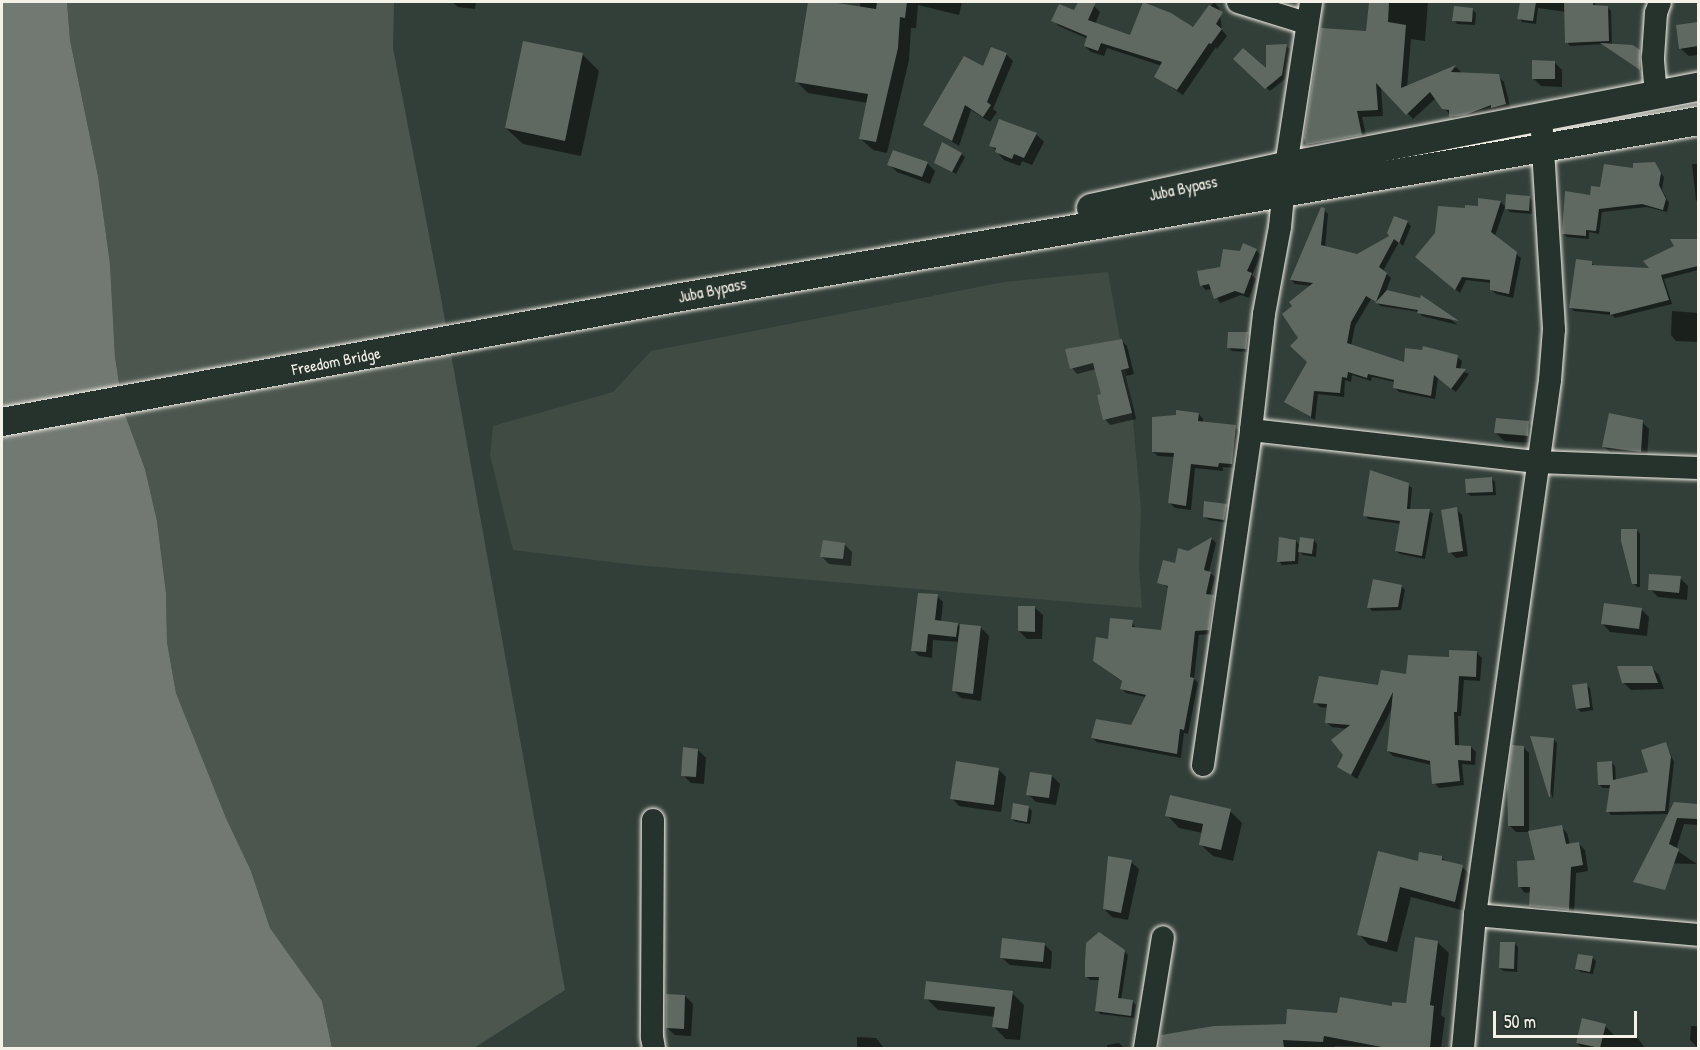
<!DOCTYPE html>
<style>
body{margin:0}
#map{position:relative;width:1700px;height:1050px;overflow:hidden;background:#323e38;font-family:"Patrick Hand",sans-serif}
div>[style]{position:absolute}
.built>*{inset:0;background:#404b44}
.green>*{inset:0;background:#4c564f}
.water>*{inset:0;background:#727972}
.shadow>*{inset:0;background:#0007}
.building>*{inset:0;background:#5f6861}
.roads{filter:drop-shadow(0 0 2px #f4f1e8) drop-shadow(0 0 2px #f4f1e8)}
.minor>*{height:22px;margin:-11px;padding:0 11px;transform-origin:11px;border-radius:11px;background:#26332d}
.major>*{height:28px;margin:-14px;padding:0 14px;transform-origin:14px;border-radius:14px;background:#26332d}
span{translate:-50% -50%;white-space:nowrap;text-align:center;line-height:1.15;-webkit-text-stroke:5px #26332d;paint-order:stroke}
.street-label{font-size:16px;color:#f4f1e8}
.frame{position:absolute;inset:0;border:3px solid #f4f1e8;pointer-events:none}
.scale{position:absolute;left:1493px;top:1011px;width:144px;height:27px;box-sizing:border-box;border:3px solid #f4f1e8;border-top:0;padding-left:8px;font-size:18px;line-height:21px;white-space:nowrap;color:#f4f1e8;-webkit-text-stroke:4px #26332d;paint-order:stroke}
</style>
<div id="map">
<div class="built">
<div style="clip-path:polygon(1108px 272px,1131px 399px,1141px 509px,1139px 568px,1142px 608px,636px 565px,513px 550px,490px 455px,493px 426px,613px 392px,651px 351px,1004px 282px)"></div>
</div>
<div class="green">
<div style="clip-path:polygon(67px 2px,394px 2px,393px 48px,439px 287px,565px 990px,474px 1048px,332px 1048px,322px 1001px,270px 928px,251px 871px,226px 818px,176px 693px,167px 642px,166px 593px,157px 521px,145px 469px,123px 409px,115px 357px,110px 264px,98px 176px,70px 40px)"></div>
</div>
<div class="water">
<div style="clip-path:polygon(2px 2px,67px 2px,70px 40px,98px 176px,110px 264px,115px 357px,123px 409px,145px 469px,157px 521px,166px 593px,167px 642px,176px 693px,226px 818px,251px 871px,270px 928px,322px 1001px,332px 1048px,2px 1048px)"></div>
</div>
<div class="shadow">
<div style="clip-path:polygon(452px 2px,476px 2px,475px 9px,458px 7px)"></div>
<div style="clip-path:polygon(810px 2px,860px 8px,860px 2px,962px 2px,959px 15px,918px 5px,916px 28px,911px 28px,909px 60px,887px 153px,873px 150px,861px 139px,868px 103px,808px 93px,796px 81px)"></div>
<div style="clip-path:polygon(1080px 2px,1094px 6px,1100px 12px,1095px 24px,1131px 37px,1194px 29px,1214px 2px,1219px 8px,1222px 30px,1227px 36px,1217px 49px,1216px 47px,1183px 95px,1155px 76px,1162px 66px,1107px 48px,1104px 56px,1091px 52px,1085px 46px,1088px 39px,1059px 26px,1053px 20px,1075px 12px)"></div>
<div style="clip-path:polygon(1370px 2px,1428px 2px,1425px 41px,1411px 39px,1407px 88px,1456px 67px,1461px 72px,1459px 74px,1498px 76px,1504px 82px,1511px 110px,1496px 111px,1472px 120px,1456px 122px,1436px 98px,1413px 119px,1381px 86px,1383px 116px,1362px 117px,1367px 140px,1313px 150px,1307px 144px,1367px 33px)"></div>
<div style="clip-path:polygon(1521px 2px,1594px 2px,1596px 6px,1607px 7px,1611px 11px,1612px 45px,1639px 51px,1643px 55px,1643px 72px,1604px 44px,1570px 46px,1567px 42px,1566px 12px,1538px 8px,1536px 24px,1522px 22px,1519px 18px)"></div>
<div style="clip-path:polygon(1472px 9px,1476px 13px,1475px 25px,1457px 24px,1454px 20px)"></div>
<div style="clip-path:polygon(1698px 23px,1698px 55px,1689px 56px,1681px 49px,1677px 26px)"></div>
<div style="clip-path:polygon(524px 43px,583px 55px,599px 71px,581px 156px,523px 144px,506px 128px)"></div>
<div style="clip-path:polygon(1286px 46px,1290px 49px,1285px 79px,1270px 91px,1235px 59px,1267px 71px)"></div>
<div style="clip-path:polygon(1006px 54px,1013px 61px,993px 109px,997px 112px,990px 122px,971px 110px,959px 146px,924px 124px,984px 68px)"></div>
<div style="clip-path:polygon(1554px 62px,1562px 70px,1562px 87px,1541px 86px,1533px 78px)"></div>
<div style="clip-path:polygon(1036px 134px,1044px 142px,1032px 165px,1022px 161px,1020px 166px,1004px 160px,991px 145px)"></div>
<div style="clip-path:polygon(961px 154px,965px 157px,956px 174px,935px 162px)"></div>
<div style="clip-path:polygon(927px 163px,935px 171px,930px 184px,897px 172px,889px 164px)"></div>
<div style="clip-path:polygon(1654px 164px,1664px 177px,1662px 190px,1669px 203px,1667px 212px,1647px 207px,1602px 212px,1599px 234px,1589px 232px,1589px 239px,1567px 237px,1563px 234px,1591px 197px,1602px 188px)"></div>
<div style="clip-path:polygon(1692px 164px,1698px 164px,1698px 203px,1696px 200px)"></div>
<div style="clip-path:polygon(1529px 197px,1533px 201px,1532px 214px,1510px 212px,1505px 207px,1495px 236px,1521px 258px,1513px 298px,1496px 294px,1492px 290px,1492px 283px,1466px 280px,1460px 293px,1421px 261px,1467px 210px,1501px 202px,1506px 208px)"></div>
<div style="clip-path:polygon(1324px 210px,1328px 214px,1325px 248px,1358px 256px,1392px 236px,1407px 222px,1411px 226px,1403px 246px,1399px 242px,1383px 271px,1391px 278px,1386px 291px,1421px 300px,1422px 298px,1458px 325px,1422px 316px,1419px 312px,1381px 306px,1371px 299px,1355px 326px,1351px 346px,1405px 364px,1457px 357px,1462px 361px,1460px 370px,1469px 374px,1456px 392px,1438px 378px,1435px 399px,1399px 392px,1395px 388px,1395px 382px,1372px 377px,1371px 381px,1352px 375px,1351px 382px,1345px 380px,1344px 397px,1318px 394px,1315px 420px,1286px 402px,1309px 362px,1300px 338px,1311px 286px,1295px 284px,1291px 280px)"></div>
<div style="clip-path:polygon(1690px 245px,1698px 263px,1698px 270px,1664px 279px,1672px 304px,1615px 318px,1612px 315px,1574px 311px,1571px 308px,1591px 262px,1595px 267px,1652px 270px)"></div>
<div style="clip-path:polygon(1256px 250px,1261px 255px,1252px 275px,1256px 279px,1249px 298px,1241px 295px,1220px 303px,1212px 289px,1206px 290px,1201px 285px,1241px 253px)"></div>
<div style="clip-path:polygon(1672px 311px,1698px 313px,1698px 342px,1676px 341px,1671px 335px)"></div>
<div style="clip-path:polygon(1248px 334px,1251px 337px,1250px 352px,1232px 351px,1228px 347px)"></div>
<div style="clip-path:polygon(1122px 341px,1127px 346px,1134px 374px,1126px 376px,1136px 419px,1110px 425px,1105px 419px,1103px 396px,1096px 369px,1077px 374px,1072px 368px)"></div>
<div style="clip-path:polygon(1199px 414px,1203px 419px,1203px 423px,1235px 427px,1240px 432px,1236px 468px,1223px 467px,1223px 471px,1195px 468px,1191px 510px,1175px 508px,1170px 503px,1175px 457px,1158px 456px,1153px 452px)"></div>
<div style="clip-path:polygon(1642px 422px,1649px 429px,1647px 458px,1611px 453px,1604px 447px)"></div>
<div style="clip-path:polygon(1529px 423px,1537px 431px,1536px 443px,1504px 441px,1496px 433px)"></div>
<div style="clip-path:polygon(1492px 479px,1495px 482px,1496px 495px,1471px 496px,1467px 493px)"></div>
<div style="clip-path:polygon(1408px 485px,1412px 488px,1410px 510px,1430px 511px,1433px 514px,1425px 559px,1400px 554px,1396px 551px,1401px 524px,1368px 519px,1365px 515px)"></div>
<div style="clip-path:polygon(1226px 506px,1230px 509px,1228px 523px,1209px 520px,1205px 517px)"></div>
<div style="clip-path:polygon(1456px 509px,1462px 515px,1468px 556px,1456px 558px,1450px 552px)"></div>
<div style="clip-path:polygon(1637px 530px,1640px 534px,1640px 587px,1637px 587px,1633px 583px)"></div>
<div style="clip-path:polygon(1212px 539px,1216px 543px,1209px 572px,1215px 577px,1210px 596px,1217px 600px,1213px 634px,1199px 635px,1194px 679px,1198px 683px,1188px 734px,1184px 733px,1181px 758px,1097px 742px,1092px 738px,1132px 727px,1146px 697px,1126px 693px,1122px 689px,1123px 682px,1099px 665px,1109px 640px,1132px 622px,1136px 629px,1162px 632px,1169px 588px,1159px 582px,1188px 552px)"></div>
<div style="clip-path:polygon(1314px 540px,1317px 544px,1316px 557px,1303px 555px,1299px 551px,1298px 564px,1282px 565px,1279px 561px,1296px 541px,1300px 546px)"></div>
<div style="clip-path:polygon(844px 544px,852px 552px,851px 566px,829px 564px,821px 556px)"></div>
<div style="clip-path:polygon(1680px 578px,1688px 586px,1687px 600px,1658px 597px,1650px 589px)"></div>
<div style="clip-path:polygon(1401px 586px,1405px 590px,1401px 610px,1372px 611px,1369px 607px)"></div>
<div style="clip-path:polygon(937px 596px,943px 602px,941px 622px,957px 624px,961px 628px,981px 628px,989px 636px,981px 701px,961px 698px,953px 690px,959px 642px,933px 640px,932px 658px,919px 656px,913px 650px)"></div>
<div style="clip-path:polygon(1035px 608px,1043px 615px,1042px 639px,1027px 639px,1019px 631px)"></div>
<div style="clip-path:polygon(1641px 609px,1649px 617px,1647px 636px,1610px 632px,1603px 624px)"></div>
<div style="clip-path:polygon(1477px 653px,1482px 658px,1480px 681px,1464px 680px,1461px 716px,1458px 716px,1459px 746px,1471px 747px,1476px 752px,1475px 765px,1462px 764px,1464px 785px,1439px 788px,1434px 783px,1432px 765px,1393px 756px,1388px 751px,1392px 708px,1357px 779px,1339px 767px,1345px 755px,1348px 729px,1332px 727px,1326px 722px,1328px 708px,1320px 707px,1315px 702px,1379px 686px,1450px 659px)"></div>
<div style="clip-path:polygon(1652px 668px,1659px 675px,1664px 689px,1631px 690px,1624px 683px)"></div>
<div style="clip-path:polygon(1586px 685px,1590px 688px,1593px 710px,1581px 712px,1577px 708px)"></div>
<div style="clip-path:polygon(1532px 738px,1553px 739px,1557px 743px,1553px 799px)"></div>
<div style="clip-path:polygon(1666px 744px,1674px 762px,1668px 814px,1611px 815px,1608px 811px,1611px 788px,1603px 788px,1599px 785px,1611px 762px,1615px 766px,1616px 781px,1650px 773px)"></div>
<div style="clip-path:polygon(1523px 747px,1529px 753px,1529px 832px,1516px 832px,1510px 826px)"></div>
<div style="clip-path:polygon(698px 750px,706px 758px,704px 784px,691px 783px,683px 775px)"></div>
<div style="clip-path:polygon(999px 770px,1006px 777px,1001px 812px,959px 806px,952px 798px)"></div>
<div style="clip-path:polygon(1052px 776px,1060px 784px,1056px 805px,1036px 802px,1028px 794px)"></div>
<div style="clip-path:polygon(1674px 804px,1698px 805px,1698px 825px,1684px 824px,1676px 850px,1697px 864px,1654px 863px)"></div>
<div style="clip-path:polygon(1028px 807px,1032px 811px,1030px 824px,1016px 822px,1012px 819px)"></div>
<div style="clip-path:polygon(1230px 811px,1242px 823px,1233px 861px,1213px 856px,1200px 844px,1203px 833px,1179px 828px,1167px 815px)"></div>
<div style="clip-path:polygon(1561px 827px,1567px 833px,1570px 845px,1579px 844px,1585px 850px,1588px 871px,1576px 873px,1574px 915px,1536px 912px,1530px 906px,1531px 892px,1525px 893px,1520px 887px)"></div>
<div style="clip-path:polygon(1442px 858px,1447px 863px,1462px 867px,1473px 877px,1465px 911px,1411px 897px,1397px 952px,1369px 945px,1359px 934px,1419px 862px)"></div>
<div style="clip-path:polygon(1131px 862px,1139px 869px,1128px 920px,1112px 917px,1104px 909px)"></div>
<div style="clip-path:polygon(1437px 942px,1449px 953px,1441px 1015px,1445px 1018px,1441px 1048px,1335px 1046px,1334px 1048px,1161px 1048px,1162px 1037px,1287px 1025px,1408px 1005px)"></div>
<div style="clip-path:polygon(1044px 944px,1052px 952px,1051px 969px,1010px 965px,1002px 958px)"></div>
<div style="clip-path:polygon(1515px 944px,1518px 947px,1517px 972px,1504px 971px,1500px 968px)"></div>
<div style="clip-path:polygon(1124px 951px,1128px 955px,1121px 1000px,1132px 1001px,1136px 1005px,1134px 1018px,1100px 1014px,1097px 1010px,1101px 980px,1090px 980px,1087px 977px)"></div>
<div style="clip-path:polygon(1592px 957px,1596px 961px,1593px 974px,1581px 972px,1577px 969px)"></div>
<div style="clip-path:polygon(1012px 993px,1024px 1005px,1020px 1040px,1006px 1039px,994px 1027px,995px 1017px,938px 1010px,926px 998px)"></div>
<div style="clip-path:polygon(685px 996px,693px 1004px,691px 1036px,675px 1035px,667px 1028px)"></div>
<div style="clip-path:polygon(1583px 1020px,1605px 1026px,1613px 1034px,1612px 1038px,1637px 1037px,1645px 1048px,1582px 1048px,1576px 1042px)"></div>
<div style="clip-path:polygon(1691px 1026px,1698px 1026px,1698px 1048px,1690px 1040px)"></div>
<div style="clip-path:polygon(857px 1037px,876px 1038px,884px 1048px,857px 1048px)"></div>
<div style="clip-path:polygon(1119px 1043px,1124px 1048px,1107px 1048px,1107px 1045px)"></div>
</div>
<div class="building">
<div style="clip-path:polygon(808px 2px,831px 2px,876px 9px,877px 2px,907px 2px,905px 18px,900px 17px,898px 48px,876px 142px,859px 139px,868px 94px,795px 82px)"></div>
<div style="clip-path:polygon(1078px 2px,1096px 2px,1088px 20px,1130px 35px,1143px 2px,1171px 13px,1193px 27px,1209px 5px,1223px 12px,1216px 24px,1222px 29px,1211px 44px,1209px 43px,1177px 90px,1154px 77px,1162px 62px,1101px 43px,1098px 51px,1084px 46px,1087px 36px,1051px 21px,1059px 4px,1074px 10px)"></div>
<div style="clip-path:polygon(1369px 2px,1389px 2px,1388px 22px,1406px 25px,1401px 88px,1456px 65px,1451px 72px,1499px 74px,1506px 104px,1491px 108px,1491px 105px,1465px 115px,1449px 117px,1449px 110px,1442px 109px,1430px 92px,1406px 115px,1376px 83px,1378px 110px,1357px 111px,1362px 135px,1306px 145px,1304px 138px,1321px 28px,1366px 31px)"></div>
<div style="clip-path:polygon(1520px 2px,1536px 2px,1533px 21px,1517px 19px)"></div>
<div style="clip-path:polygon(1564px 2px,1593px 2px,1593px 5px,1608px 6px,1609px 41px,1565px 43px)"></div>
<div style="clip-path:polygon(1454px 6px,1473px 8px,1472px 22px,1452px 21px)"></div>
<div style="clip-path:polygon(1698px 22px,1698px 46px,1679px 49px,1676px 25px)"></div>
<div style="clip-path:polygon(523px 41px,583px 53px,565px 141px,505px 128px)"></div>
<div style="clip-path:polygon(1600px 43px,1633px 45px,1640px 50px,1640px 70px)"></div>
<div style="clip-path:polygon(1287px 44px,1282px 75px,1265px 89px,1233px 59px,1243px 48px,1266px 68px,1266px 45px)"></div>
<div style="clip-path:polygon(991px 47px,1007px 53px,987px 102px,991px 105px,983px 117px,965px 105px,952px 141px,923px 125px,964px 56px,983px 66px)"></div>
<div style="clip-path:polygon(1532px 60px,1555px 61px,1555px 79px,1532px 79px)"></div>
<div style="clip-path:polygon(999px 119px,1037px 133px,1024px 158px,1014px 154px,1012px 159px,995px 152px,996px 148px,989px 146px)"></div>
<div style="clip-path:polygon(942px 142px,962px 153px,952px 172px,934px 163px)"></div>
<div style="clip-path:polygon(893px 150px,928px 162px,922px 177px,887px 165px)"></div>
<div style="clip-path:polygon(1655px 162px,1661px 173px,1659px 185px,1666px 199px,1663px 210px,1642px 204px,1599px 209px,1596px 231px,1586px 230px,1586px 236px,1562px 234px,1565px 191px,1590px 195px,1591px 186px,1600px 187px,1604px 164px,1633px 168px,1633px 163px)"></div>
<div style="clip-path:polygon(1506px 194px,1530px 196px,1529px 211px,1505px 209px)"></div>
<div style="clip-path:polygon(1478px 198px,1501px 201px,1491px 232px,1517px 252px,1509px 294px,1490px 290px,1490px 280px,1462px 277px,1455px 290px,1415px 257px,1435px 233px,1438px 206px,1465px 208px,1465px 205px,1478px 206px)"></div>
<div style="clip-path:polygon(1321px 207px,1325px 208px,1321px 245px,1357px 254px,1389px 236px,1387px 233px,1394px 216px,1408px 221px,1399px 243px,1394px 239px,1379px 267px,1387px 273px,1376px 302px,1366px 296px,1351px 322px,1347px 343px,1404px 362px,1405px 348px,1422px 350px,1423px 346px,1458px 355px,1456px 368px,1466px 369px,1451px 389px,1434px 375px,1431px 396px,1393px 388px,1394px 380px,1368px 374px,1367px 378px,1348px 372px,1347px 378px,1342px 377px,1340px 393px,1314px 391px,1311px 417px,1284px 402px,1307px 362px,1290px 346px,1298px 338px,1282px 314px,1292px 306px,1289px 302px,1313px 283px,1290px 280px)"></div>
<div style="clip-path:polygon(1670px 239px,1698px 239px,1698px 266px,1661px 275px,1669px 300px,1610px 315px,1610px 312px,1569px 308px,1576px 259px,1592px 261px,1592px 265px,1649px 268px,1643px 261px,1674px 246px)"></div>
<div style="clip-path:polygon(1243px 243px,1257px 249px,1247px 271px,1252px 273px,1244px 294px,1235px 291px,1214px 299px,1209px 284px,1200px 286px,1197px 271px,1220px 267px,1223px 249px,1240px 251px)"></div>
<div style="clip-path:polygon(1387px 290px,1420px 298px,1421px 295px,1459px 321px,1417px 313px,1418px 310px,1375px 303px)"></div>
<div style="clip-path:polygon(1228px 332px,1248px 332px,1246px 349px,1227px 348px)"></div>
<div style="clip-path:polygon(1122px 339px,1129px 368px,1121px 370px,1132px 413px,1103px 420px,1097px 395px,1101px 394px,1093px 363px,1070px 369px,1065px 349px)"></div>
<div style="clip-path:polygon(1176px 410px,1199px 413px,1198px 421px,1236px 425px,1232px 464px,1219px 463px,1218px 467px,1191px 464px,1186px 506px,1168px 503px,1174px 453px,1152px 452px,1152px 417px,1176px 415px)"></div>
<div style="clip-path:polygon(1609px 413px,1643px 420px,1641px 452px,1602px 447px)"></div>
<div style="clip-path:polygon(1496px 418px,1529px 421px,1528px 436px,1494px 433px)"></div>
<div style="clip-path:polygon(1370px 470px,1409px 483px,1407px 509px,1430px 509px,1422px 556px,1395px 551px,1400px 521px,1363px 516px)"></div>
<div style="clip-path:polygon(1492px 477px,1493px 492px,1466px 493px,1465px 479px)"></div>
<div style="clip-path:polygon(1204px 501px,1227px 504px,1224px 520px,1203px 517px)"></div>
<div style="clip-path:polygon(1457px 507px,1463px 551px,1448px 553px,1441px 510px)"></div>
<div style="clip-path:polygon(1621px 529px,1637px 529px,1637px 584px,1632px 584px,1621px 541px)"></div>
<div style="clip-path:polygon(1212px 537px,1204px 570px,1211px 572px,1206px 594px,1214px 595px,1209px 630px,1195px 631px,1190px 677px,1194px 678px,1184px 730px,1180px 729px,1177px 754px,1091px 738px,1096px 719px,1131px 725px,1146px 695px,1120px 689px,1122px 681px,1093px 661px,1096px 637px,1108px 639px,1110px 618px,1133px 620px,1132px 627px,1161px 630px,1168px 586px,1157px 583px,1163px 560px,1175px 563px,1178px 548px,1188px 551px)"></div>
<div style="clip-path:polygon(1279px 537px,1296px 540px,1295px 561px,1277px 562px)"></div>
<div style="clip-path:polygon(1300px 537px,1314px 539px,1312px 554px,1298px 552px)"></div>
<div style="clip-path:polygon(823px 540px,845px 543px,843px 559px,820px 557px)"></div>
<div style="clip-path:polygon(1649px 574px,1681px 576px,1679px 593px,1648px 590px)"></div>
<div style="clip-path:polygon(1373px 579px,1402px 585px,1398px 607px,1367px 608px)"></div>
<div style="clip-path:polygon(918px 593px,938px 594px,935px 620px,958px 623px,956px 637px,928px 634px,926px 652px,911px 651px)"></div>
<div style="clip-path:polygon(1604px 603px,1642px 608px,1639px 629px,1601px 624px)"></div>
<div style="clip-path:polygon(1018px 606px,1035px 606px,1035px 632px,1018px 631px)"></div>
<div style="clip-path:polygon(960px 624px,981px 626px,973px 694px,952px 691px)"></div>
<div style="clip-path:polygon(1449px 650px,1477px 651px,1476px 677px,1459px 676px,1457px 712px,1454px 712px,1455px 745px,1471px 746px,1471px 761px,1458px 760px,1460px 781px,1432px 784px,1430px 761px,1387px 751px,1393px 692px,1351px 775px,1337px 767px,1343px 755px,1331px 740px,1350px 725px,1325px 723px,1327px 704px,1313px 703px,1319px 676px,1378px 685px,1381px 670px,1406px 674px,1408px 655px,1449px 657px)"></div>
<div style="clip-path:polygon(1617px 666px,1652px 666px,1658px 683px,1622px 683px)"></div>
<div style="clip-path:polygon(1587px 683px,1590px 707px,1576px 709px,1572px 685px)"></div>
<div style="clip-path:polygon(1530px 736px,1554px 738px,1550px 797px,1549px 797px)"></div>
<div style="clip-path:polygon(1666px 742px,1671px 757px,1665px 811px,1606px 812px,1610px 785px,1598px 785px,1597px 762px,1612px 761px,1613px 780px,1648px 772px,1641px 750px)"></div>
<div style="clip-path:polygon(1512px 745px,1524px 746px,1524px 826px,1508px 826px,1507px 782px)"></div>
<div style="clip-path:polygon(683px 747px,698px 749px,696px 777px,681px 776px)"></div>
<div style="clip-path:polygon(956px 761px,999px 768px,994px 805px,950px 799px)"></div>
<div style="clip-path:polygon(1030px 772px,1052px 775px,1049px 798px,1026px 795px)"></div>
<div style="clip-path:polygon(1170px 795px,1231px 809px,1221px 850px,1199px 845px,1203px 824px,1165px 816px)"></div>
<div style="clip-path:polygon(1674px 802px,1698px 804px,1698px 819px,1677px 818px,1669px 844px,1679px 849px,1678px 852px,1665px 890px,1633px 882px)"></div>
<div style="clip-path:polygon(1013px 803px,1029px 806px,1027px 822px,1011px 819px)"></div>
<div style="clip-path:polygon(1562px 825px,1566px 844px,1579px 842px,1583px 865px,1571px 867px,1569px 910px,1529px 906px,1530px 887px,1518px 887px,1517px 861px,1535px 860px,1528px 831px)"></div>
<div style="clip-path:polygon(1378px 851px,1418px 861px,1419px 852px,1442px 856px,1442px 860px,1463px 865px,1455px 902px,1400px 887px,1387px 942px,1357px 935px)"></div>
<div style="clip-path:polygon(1108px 856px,1132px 860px,1121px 913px,1103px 909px)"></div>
<div style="clip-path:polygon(1099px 932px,1125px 950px,1118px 998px,1133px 1000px,1131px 1016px,1095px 1011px,1099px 977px,1085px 977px,1085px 963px,1086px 943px)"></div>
<div style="clip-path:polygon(1415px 937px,1438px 941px,1430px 1005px,1434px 1006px,1430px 1048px,1387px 1048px,1324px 1036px,1323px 1042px,1283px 1040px,1284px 1048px,1159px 1048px,1161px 1035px,1214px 1026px,1286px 1024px,1287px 1009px,1337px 1013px,1340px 997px,1392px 1006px,1392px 1002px,1406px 1003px)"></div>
<div style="clip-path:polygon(1002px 938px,1045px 943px,1043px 962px,1000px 958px)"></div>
<div style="clip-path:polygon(1500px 942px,1515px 942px,1514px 969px,1499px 968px)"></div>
<div style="clip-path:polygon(1578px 954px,1593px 956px,1590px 972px,1575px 969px)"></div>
<div style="clip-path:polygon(926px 981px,1013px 991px,1008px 1029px,992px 1027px,995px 1007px,924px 999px)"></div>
<div style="clip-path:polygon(666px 994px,685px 995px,684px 1029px,666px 1028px)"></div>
<div style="clip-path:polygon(1582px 1018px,1606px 1024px,1600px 1048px,1576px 1043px)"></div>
</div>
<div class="roads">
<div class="minor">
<div style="left:1238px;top:2px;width:71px;rotate:17.2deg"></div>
<div style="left:1656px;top:95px;width:38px;rotate:-95deg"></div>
<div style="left:1653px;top:57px;width:44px;rotate:-86.1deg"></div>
<div style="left:1656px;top:13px;width:12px;rotate:-70deg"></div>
<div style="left:1251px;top:430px;width:288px;rotate:6.4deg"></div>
<div style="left:1537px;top:462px;width:161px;rotate:2.1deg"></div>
<div style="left:1203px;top:765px;width:338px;rotate:-81.8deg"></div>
<div style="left:1251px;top:430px;width:117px;rotate:-83.6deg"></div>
<div style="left:1264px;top:314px;width:88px;rotate:-79.6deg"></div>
<div style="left:1280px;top:227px;width:61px;rotate:-84.4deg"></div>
<div style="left:1286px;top:166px;width:166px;rotate:-81.3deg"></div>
<div style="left:653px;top:820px;width:217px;rotate:90.3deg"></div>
<div style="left:652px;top:1037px;width:11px;rotate:80deg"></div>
<div style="left:1475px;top:915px;width:224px;rotate:5.1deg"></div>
<div style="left:1145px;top:1048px;width:112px;rotate:-80.8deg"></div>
<div style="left:1463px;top:1048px;width:134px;rotate:-84.8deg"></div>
<div style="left:1475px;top:915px;width:540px;rotate:-82.02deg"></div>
<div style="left:1550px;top:380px;width:51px;rotate:-85.5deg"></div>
<div style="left:1554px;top:329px;width:212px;rotate:-93.5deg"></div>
</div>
<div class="major">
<div style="left:1091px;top:208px;width:199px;rotate:-12.2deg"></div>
<div style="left:1286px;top:166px;width:420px;rotate:-10.9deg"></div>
<div style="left:2px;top:422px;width:679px;rotate:-10.43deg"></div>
<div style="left:670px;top:299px;width:1043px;rotate:-9.82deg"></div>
</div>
</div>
<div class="street-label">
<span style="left:1183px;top:188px;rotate:-12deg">Juba Bypass</span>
<span style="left:712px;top:290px;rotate:-12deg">Juba Bypass</span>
<span style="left:336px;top:361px;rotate:-11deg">Freedom Bridge</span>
</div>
<div class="frame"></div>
<div class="scale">50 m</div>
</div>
